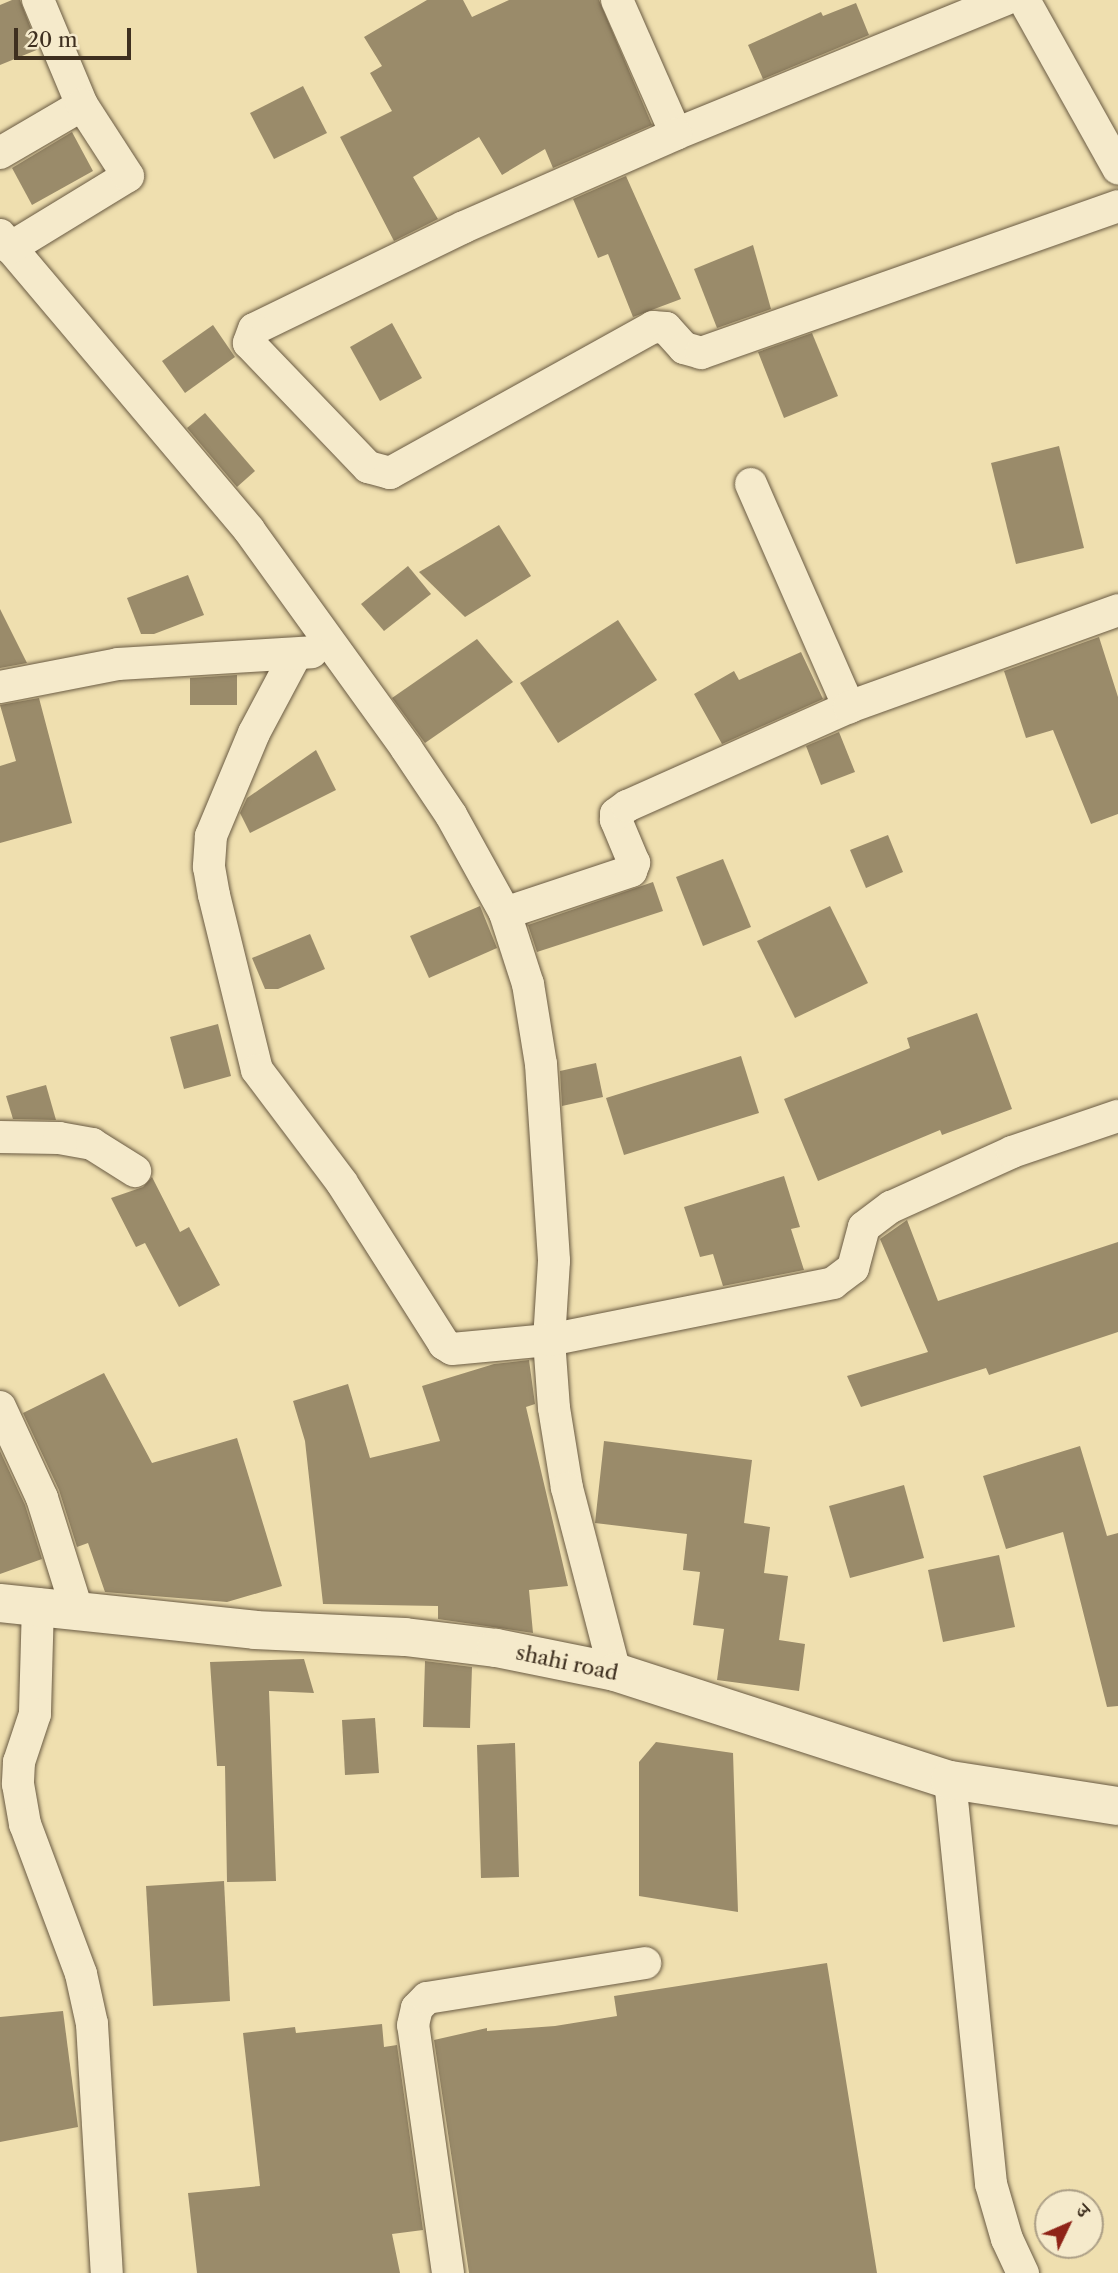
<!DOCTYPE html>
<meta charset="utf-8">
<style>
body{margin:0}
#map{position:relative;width:1118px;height:2273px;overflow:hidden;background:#efdfaf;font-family:"Libre Caslon Text","Noto Serif Devanagari",serif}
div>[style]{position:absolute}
.building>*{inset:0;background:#9a8b6a}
.roads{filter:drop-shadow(0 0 2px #6a5b43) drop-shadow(0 0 2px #6a5b43)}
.street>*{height:32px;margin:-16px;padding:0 16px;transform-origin:16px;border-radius:16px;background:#f5eacb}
.secondary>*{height:38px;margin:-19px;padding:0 19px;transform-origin:19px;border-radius:19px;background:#f5eacb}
span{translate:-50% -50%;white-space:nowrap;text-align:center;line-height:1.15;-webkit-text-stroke:5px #f5eacb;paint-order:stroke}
.street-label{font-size:21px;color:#3e2f1f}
.north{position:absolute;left:1034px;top:2189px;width:70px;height:70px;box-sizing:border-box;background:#f5eacb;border:2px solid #ac9f86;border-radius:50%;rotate:46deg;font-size:19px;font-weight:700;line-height:28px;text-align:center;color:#3e2f1f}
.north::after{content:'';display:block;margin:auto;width:24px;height:32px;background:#8f2418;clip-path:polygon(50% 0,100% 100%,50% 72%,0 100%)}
.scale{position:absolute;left:14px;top:28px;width:117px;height:32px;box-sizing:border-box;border:4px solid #3e2f1f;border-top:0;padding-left:9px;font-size:21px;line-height:24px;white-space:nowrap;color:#3e2f1f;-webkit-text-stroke:5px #f5eacb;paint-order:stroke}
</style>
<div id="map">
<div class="building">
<div style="clip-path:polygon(12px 0,20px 0,39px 49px,0 65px,0 5px)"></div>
<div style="clip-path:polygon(427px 0,463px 0,472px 17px,509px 0,599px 0,652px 125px,553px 168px,545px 149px,502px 175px,479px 137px,413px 177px,438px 219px,394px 241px,340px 137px,392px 111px,370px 73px,382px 66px,364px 37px)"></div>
<div style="clip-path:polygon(856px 3px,869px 35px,763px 79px,748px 45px,821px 12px,823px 16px)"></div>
<div style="clip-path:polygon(303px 86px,327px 133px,274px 159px,250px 113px)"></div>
<div style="clip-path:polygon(72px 132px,93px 171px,32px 205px,12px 168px)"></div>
<div style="clip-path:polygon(626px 176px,681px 299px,633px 317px,608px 254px,598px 258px,573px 199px)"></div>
<div style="clip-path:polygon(753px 245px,771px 309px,717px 328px,694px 269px)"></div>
<div style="clip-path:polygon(392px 323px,422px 378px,380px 401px,350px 347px)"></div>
<div style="clip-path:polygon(213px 325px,235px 357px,185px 393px,162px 361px)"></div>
<div style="clip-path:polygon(812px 333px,838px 396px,784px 418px,758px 352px)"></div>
<div style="clip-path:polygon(205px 413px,255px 471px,237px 487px,187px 428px)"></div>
<div style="clip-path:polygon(1059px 446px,1084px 548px,1016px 564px,991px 463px)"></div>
<div style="clip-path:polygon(499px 525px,531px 576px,465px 617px,419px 572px)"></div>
<div style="clip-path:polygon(408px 566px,431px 594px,384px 631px,361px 604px)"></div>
<div style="clip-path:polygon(188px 575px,204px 615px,154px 634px,141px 634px,127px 598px)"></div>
<div style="clip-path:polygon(0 609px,27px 663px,0 668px)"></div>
<div style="clip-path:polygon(618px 620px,657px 680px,558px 743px,520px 683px)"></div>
<div style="clip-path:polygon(1099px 637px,1118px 697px,1118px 814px,1091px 824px,1053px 730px,1026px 738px,1004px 671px)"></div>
<div style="clip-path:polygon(477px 639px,513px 682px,425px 743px,392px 698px)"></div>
<div style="clip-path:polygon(801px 652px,823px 699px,722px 744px,694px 694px,734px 671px,739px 680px)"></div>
<div style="clip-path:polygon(237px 675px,237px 705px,190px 705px,190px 678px)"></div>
<div style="clip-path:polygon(39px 698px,72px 823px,0 843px,0 766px,16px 761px,0 705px)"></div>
<div style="clip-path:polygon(839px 732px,855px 772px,821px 785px,806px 746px)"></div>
<div style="clip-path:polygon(316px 750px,336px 790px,250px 833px,240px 813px,247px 798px)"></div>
<div style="clip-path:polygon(888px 835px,903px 872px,866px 888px,850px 850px)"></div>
<div style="clip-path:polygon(723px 859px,751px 927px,703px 946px,676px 877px)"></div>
<div style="clip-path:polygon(653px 882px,663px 911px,537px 952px,528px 925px)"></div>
<div style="clip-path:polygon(480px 906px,497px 948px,429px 978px,410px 936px)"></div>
<div style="clip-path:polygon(830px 906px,868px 983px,795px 1018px,757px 941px)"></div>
<div style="clip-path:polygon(310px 934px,325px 969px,278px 989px,265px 989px,252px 958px)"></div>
<div style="clip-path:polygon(977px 1013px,1012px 1109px,942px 1135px,940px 1130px,818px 1181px,784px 1099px,910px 1048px,907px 1038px)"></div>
<div style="clip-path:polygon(218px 1024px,231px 1076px,184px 1089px,170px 1037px)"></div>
<div style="clip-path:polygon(741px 1056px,759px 1113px,624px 1155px,606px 1098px)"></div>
<div style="clip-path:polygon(596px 1063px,603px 1097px,562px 1106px,560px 1071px)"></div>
<div style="clip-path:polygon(46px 1085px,56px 1120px,13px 1119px,6px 1096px)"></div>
<div style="clip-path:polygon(784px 1176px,800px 1227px,791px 1229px,804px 1270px,723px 1286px,713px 1254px,700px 1257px,684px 1207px)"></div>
<div style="clip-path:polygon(152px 1177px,180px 1232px,189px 1227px,220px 1285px,179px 1307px,145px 1243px,136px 1247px,111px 1198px,143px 1187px)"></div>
<div style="clip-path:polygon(907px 1220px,938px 1301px,1118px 1242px,1118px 1332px,989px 1375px,986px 1368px,861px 1407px,847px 1376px,928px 1352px,880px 1239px)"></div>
<div style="clip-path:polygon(529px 1360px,535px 1404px,526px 1407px,568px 1586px,529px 1590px,533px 1633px,438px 1619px,438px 1606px,323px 1604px,305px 1441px,293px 1401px,348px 1384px,370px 1458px,440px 1441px,422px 1386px,494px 1364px)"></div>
<div style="clip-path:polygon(104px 1373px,152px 1463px,237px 1438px,282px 1586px,227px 1602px,105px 1592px,88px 1543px,77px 1547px,59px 1490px,23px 1413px)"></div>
<div style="clip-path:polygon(604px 1441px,752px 1460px,744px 1523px,770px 1527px,764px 1573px,788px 1576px,779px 1640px,805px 1644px,799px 1691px,717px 1680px,724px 1629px,693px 1625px,700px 1572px,683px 1570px,687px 1534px,595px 1523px)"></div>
<div style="clip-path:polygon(1080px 1446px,1107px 1536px,1118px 1533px,1118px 1706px,1107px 1707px,1063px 1532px,1006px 1549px,983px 1476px)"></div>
<div style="clip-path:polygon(0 1451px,25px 1505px,42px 1559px,0 1574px)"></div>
<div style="clip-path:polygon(904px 1485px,924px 1558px,850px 1578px,829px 1506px)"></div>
<div style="clip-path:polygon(999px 1555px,1015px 1627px,943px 1642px,928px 1570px)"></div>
<div style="clip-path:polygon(304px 1659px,314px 1693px,269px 1691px,276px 1881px,227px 1882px,225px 1766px,217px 1766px,210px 1662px)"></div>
<div style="clip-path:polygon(425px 1661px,472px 1667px,470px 1728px,423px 1727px)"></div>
<div style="clip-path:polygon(375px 1718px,379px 1773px,345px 1775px,342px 1720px)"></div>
<div style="clip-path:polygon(656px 1742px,733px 1753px,738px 1912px,639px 1896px,639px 1762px)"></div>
<div style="clip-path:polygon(515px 1743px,519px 1877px,481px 1878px,477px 1745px)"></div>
<div style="clip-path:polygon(224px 1881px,230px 2001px,153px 2006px,146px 1886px)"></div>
<div style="clip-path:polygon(827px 1963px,877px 2273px,469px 2273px,434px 2040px,487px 2028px,487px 2031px,555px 2026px,617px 2016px,614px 1996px)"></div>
<div style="clip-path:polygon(63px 2011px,78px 2127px,0 2142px,0 2017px)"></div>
<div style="clip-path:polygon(382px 2024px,384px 2047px,397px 2045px,423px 2230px,392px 2234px,400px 2273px,197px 2273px,188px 2193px,260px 2186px,243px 2033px,295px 2027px,296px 2033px)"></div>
</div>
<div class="roads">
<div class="street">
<div style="left:617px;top:0;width:146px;rotate:66.2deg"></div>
<div style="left:1004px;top:0;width:354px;rotate:157.8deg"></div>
<div style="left:676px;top:134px;width:232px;rotate:156.3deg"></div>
<div style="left:464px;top:227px;width:233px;rotate:154.1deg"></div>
<div style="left:254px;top:329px;width:15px;rotate:110deg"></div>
<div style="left:249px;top:343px;width:172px;rotate:46.2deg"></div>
<div style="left:368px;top:467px;width:23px;rotate:15deg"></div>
<div style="left:390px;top:473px;width:301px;rotate:-29deg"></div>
<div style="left:653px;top:327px;width:13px;rotate:4deg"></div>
<div style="left:666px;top:328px;width:27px;rotate:48deg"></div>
<div style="left:684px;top:348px;width:18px;rotate:16deg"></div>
<div style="left:701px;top:353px;width:442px;rotate:-19.4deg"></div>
<div style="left:1024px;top:0;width:193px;rotate:60.8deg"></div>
<div style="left:0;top:153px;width:95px;rotate:-30.3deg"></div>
<div style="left:82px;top:105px;width:114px;rotate:-112.7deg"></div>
<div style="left:0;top:235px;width:386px;rotate:49.8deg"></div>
<div style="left:249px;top:530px;width:269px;rotate:54.2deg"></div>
<div style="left:406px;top:748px;width:81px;rotate:56.1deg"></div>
<div style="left:451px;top:815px;width:112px;rotate:61.1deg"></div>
<div style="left:505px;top:913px;width:75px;rotate:72.1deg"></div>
<div style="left:528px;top:984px;width:81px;rotate:80.8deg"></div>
<div style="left:541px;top:1064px;width:197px;rotate:86.2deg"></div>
<div style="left:554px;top:1261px;width:79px;rotate:93.6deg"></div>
<div style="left:549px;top:1340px;width:68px;rotate:85.8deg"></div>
<div style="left:554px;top:1408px;width:81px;rotate:80.8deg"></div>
<div style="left:567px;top:1488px;width:190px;rotate:75.4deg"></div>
<div style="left:10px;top:248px;width:138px;rotate:-31.4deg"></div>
<div style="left:128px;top:176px;width:85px;rotate:-122.9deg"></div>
<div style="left:751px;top:484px;width:244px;rotate:66.3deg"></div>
<div style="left:296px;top:654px;width:89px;rotate:118deg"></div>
<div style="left:254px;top:733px;width:112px;rotate:112.7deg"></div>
<div style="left:211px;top:836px;width:31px;rotate:94deg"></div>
<div style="left:209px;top:867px;width:28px;rotate:80deg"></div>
<div style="left:214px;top:895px;width:180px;rotate:76.2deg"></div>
<div style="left:257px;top:1070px;width:141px;rotate:53deg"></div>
<div style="left:342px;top:1183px;width:191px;rotate:57.6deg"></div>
<div style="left:444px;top:1344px;width:9px;rotate:32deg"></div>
<div style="left:452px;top:1349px;width:97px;rotate:-5.3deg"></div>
<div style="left:549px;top:1340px;width:290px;rotate:-11.3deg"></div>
<div style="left:833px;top:1283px;width:25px;rotate:-37deg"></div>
<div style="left:853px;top:1268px;width:42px;rotate:-75deg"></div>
<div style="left:864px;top:1227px;width:34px;rotate:-37deg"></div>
<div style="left:891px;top:1207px;width:133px;rotate:-24.4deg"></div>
<div style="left:1012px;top:1152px;width:112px;rotate:-18.8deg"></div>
<div style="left:0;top:687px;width:120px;rotate:-11deg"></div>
<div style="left:118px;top:664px;width:194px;rotate:-3.5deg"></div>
<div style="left:505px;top:913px;width:133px;rotate:-18.4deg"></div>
<div style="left:631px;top:871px;width:9px;rotate:-69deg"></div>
<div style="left:634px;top:863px;width:47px;rotate:-112.7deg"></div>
<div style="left:616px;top:820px;width:6px;rotate:-90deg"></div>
<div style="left:616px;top:814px;width:14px;rotate:-36deg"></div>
<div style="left:627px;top:806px;width:243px;rotate:-24deg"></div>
<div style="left:849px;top:707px;width:286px;rotate:-19.8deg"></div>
<div style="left:0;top:1137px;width:59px;rotate:1deg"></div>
<div style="left:59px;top:1138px;width:34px;rotate:10deg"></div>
<div style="left:92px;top:1144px;width:51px;rotate:32.1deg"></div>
<div style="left:0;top:1407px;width:100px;rotate:65.2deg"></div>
<div style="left:42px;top:1498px;width:117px;rotate:72.6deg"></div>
<div style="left:38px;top:1604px;width:110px;rotate:91.6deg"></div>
<div style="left:35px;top:1714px;width:51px;rotate:108.4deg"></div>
<div style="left:19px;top:1762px;width:22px;rotate:93deg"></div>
<div style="left:18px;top:1784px;width:41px;rotate:80.1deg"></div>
<div style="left:25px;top:1824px;width:160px;rotate:69.5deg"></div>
<div style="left:81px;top:1974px;width:51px;rotate:77.6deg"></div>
<div style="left:92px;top:2024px;width:249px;rotate:86.6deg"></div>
<div style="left:950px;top:1780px;width:406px;rotate:84.2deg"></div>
<div style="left:991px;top:2184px;width:57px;rotate:73.8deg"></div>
<div style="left:1007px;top:2239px;width:38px;rotate:65deg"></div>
<div style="left:448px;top:2273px;width:250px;rotate:-98deg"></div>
<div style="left:413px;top:2025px;width:17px;rotate:-77deg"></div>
<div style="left:417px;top:2008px;width:14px;rotate:-45deg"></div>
<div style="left:427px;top:1998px;width:221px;rotate:-9.1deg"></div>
</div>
<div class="secondary">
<div style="left:0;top:1603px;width:256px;rotate:6deg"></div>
<div style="left:255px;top:1630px;width:150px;rotate:2.7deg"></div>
<div style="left:405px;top:1637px;width:92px;rotate:6.9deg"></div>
<div style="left:496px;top:1648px;width:121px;rotate:11.4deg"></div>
<div style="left:615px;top:1672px;width:352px;rotate:17.9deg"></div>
<div style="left:950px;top:1780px;width:170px;rotate:8.8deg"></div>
</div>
</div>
<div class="street-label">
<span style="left:567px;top:1663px;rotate:12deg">shahi road</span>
</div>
<div class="north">उ</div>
<div class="scale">20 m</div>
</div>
